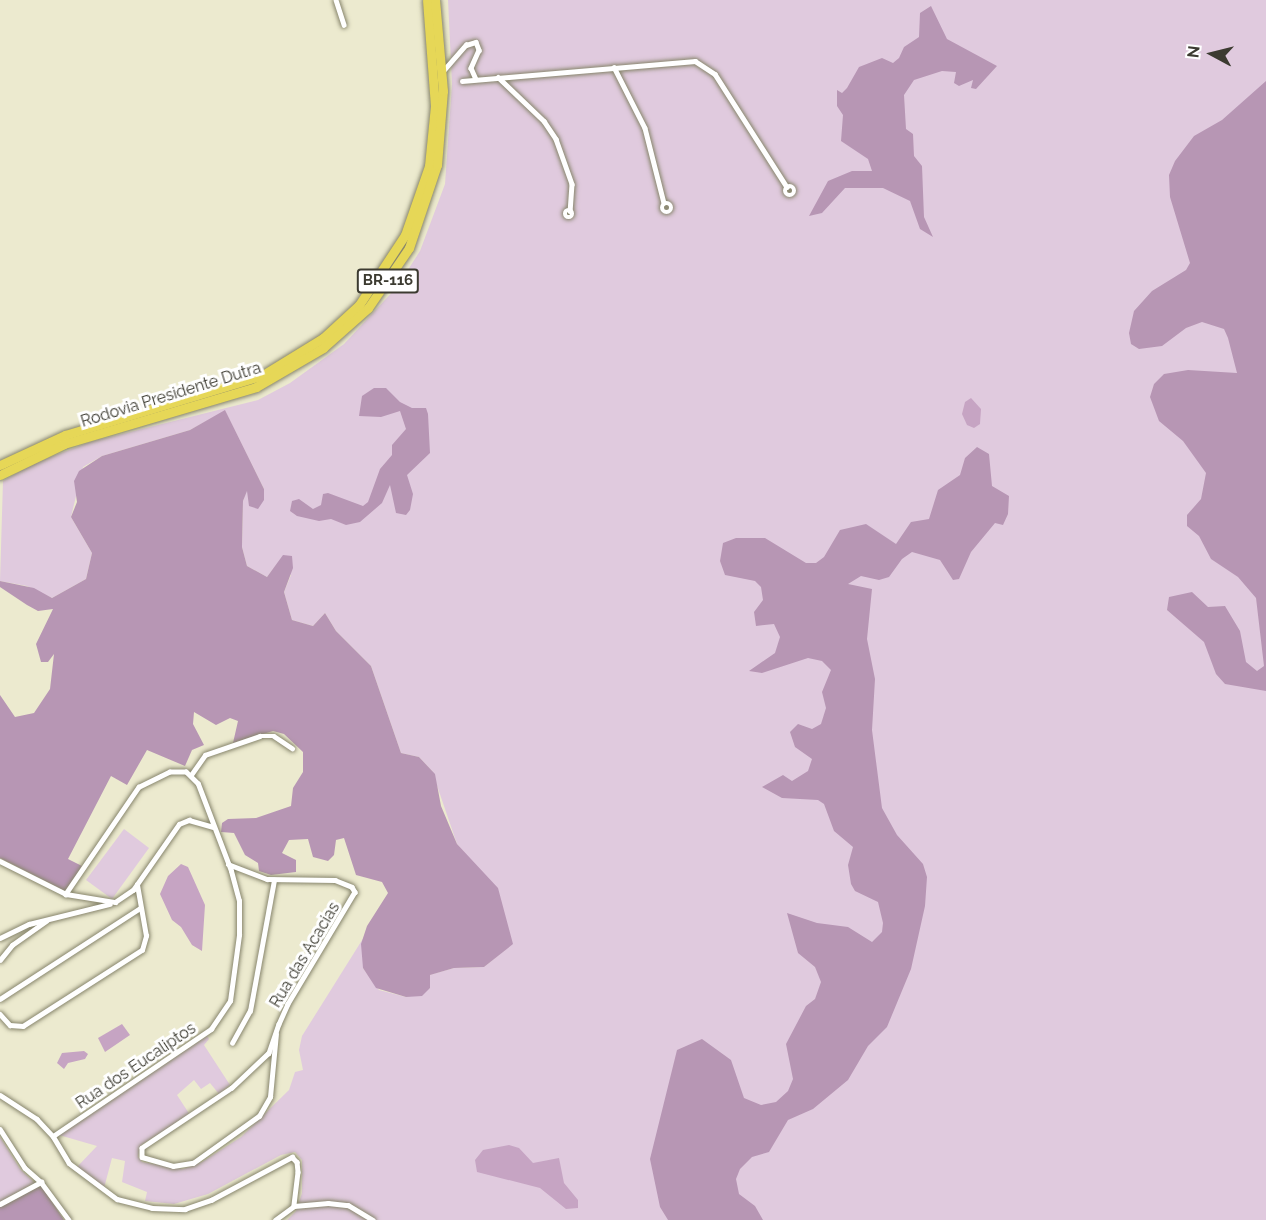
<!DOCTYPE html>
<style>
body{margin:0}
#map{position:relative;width:1266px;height:1220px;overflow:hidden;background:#eceacf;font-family:Raleway,sans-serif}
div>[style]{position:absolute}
.green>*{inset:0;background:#e0cade}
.forest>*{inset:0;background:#b796b4}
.water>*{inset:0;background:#c6a4c3}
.roads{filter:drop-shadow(0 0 2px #87856c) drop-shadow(0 0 2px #87856c)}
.minor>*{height:4.5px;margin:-2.25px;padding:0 2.25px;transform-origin:2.25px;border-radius:2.25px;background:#fff}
.minor>.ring{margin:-2.25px;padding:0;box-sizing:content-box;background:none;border:4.5px solid #fff;border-radius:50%}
.motorway>*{height:9px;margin:-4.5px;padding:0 4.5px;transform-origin:4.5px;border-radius:4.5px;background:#e6d757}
span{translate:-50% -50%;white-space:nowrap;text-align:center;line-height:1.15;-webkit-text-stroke:6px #fff;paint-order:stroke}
.shield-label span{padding:2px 4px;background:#fff;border:2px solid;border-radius:4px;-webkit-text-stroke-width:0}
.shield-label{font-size:15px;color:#3c3b31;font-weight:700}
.street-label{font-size:16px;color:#3c3b31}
.north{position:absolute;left:1182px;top:24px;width:60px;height:60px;-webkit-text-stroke:4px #fff;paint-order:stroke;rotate:277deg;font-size:16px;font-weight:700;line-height:24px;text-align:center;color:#3c3b31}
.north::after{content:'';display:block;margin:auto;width:21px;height:27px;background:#3c3b31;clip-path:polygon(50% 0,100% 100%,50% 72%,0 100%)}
</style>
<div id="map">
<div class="green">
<div style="clip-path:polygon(448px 0,1266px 0,1266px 1220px,287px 1220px,296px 1211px,302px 1193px,302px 1160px,295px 1152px,281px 1155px,208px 1194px,174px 1204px,145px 1201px,147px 1192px,122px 1182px,125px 1161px,112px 1158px,104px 1188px,77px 1167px,97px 1146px,59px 1135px,207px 1036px,209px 1039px,204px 1045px,230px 1085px,219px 1094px,210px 1083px,201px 1089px,194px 1080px,177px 1095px,190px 1115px,141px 1145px,138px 1156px,142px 1162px,183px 1169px,202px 1162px,241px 1137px,289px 1090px,295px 1072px,303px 1070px,299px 1050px,302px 1036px,364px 937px,363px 968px,379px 990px,406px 997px,430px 988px,429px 975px,454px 968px,484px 967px,512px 944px,499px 894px,457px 844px,432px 771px,419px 757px,401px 753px,371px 666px,336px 631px,325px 613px,313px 626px,292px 620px,284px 592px,291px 575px,277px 564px,267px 577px,247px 566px,242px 547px,243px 501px,247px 489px,264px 495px,264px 489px,225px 411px,190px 430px,102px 456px,83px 467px,71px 517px,92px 553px,86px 579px,52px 598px,27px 586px,0 581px,3px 481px,35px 463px,90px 442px,258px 400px,290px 383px,344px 344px,397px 287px,420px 251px,445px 184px,452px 84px)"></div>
<div style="clip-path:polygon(124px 829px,149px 848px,112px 899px,86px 880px)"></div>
<div style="clip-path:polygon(0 1137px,20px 1169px,35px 1183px,0 1202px)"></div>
</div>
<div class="forest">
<div style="clip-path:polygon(931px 6px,947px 39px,997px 66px,976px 89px,971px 88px,973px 80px,959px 86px,954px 83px,956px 72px,942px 71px,914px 80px,904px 95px,906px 129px,913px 134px,914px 156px,922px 166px,924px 217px,933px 237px,920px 229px,910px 201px,883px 188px,845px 188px,822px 213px,809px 216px,828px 181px,852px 171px,872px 171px,868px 159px,841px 141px,843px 115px,837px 106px,837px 90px,842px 93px,847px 88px,859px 67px,882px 58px,893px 63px,899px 58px,904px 47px,919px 37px,920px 13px)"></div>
<div style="clip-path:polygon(1266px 81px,1266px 691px,1225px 684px,1216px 674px,1204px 642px,1167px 610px,1169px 597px,1192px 592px,1208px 607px,1225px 606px,1240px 631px,1246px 662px,1257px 671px,1264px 666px,1256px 598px,1238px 577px,1211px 559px,1199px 536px,1187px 526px,1187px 515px,1201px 499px,1206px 473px,1183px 441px,1159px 421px,1150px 397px,1154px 384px,1164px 374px,1188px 370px,1237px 373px,1228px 338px,1224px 329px,1202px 322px,1186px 328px,1162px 346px,1139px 349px,1131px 344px,1129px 333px,1134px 311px,1152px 291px,1186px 270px,1190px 263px,1170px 197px,1169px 175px,1175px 161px,1194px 136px,1222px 120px)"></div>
<div style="clip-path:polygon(374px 388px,386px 388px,400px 402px,412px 408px,426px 408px,428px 414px,430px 453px,407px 475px,413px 494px,410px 510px,406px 515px,396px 513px,390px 485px,382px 503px,360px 522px,346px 525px,331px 519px,319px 521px,297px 516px,290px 511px,292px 501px,299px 499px,313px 509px,321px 505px,323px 494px,328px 493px,363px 506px,368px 502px,380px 469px,392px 455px,392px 445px,406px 429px,400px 411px,381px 417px,359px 416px,362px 396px)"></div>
<div style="clip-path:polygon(225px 410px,264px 489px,264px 500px,258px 509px,249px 506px,247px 491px,243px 501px,242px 547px,247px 566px,267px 577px,283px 555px,292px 556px,293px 568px,284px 592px,292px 620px,313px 626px,325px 613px,336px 631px,371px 666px,401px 753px,419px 757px,435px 774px,441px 806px,457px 844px,498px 888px,513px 944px,484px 967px,454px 968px,430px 975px,430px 988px,422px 996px,406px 997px,376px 988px,363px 968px,361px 944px,367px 926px,388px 893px,382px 882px,356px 875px,344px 838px,336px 840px,334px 855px,328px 861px,313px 857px,308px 839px,289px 840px,282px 853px,296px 860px,296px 872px,271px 875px,259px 871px,258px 863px,245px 855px,234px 833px,221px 832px,222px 823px,228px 819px,256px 818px,291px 806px,293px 788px,303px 772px,303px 752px,284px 734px,273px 731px,233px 743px,238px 721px,230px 718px,216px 725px,194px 712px,193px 724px,204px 745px,192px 750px,185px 766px,147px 750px,127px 785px,111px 776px,68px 859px,82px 866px,65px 891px,0 858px,0 695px,15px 717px,34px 713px,50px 689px,54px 654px,48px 662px,41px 662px,36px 644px,53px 609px,38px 611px,27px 605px,0 587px,0 581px,34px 588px,52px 598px,86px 579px,92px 553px,71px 517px,77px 502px,74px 481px,79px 471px,102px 456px,190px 430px)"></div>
<div style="clip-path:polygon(977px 447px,989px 454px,992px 486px,1009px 496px,1008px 514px,1003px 525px,995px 523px,971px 552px,959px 579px,953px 580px,940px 560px,912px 552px,902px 559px,889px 577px,879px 580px,861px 576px,848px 584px,872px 589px,867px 639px,875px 679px,872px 730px,882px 808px,897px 835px,923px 864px,927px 877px,925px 906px,911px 969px,887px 1027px,868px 1046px,848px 1080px,813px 1109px,788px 1120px,769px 1152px,752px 1157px,740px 1169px,736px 1179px,739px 1194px,755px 1206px,763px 1220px,668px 1220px,660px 1207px,650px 1159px,677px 1050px,702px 1039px,731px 1060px,744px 1098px,761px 1105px,776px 1102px,788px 1091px,793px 1079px,786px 1044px,806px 1006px,815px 999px,821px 982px,815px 967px,798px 953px,787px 913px,817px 923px,848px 927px,872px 942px,882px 932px,883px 923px,878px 902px,855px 891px,851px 884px,848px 865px,853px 847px,834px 831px,824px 804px,818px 800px,782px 798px,762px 787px,783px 775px,792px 781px,808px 771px,812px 759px,795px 747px,790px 732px,798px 724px,812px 729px,821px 724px,826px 708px,822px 692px,831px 670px,822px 661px,808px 658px,762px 673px,749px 671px,775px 653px,780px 637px,774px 624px,756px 626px,754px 612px,763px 600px,761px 587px,755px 581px,725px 575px,720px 561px,723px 543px,736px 538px,765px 538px,806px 563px,816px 563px,824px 557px,840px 530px,866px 524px,896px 544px,911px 522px,929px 519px,938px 490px,960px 475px,965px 458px)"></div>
<div style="clip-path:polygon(41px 1185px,64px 1220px,0 1220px,0 1207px)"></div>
</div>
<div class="water">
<div style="clip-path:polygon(971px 398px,981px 409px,980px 424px,974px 428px,967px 425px,962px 414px,965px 402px)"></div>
<div style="clip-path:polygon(181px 864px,188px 867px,205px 905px,202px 951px,192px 945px,181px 927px,172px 920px,160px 894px,168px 876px)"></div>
<div style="clip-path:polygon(122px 1024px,130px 1035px,105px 1052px,98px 1038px)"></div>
<div style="clip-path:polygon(84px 1051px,88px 1054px,85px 1059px,68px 1063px,64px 1069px,57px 1063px,62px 1053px)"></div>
<div style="clip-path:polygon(509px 1145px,519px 1148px,533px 1163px,559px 1158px,564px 1183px,578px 1200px,578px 1208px,566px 1209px,540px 1188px,477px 1172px,475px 1160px,483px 1150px)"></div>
</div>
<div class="roads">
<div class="minor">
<div style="left:336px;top:0;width:26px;rotate:72deg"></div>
<div style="left:614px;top:67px;width:68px;rotate:63.1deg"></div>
<div style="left:645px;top:128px;width:77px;rotate:75.8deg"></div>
<div style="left:443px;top:71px;width:35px;rotate:-49deg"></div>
<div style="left:466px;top:45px;width:10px;rotate:-17deg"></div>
<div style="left:476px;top:42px;width:9px;rotate:69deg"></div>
<div style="left:479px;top:50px;width:20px;rotate:114deg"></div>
<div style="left:471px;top:68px;width:12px;rotate:66deg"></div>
<div style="left:498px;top:77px;width:64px;rotate:43.7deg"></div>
<div style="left:544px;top:121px;width:22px;rotate:56deg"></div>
<div style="left:556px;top:139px;width:48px;rotate:70.4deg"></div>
<div style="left:572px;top:184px;width:27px;rotate:94deg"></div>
<div style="left:462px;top:81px;width:234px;rotate:-4.9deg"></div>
<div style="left:695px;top:61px;width:24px;rotate:33deg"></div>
<div style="left:715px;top:74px;width:134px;rotate:57.5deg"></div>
<div class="ring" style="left:785px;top:186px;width:5.5px;height:5.5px"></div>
<div class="ring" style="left:662px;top:203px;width:5.5px;height:5.5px"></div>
<div class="ring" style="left:565.5px;top:210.5px;width:2.5px;height:2.5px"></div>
<div style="left:191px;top:775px;width:24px;rotate:-55deg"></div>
<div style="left:205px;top:755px;width:58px;rotate:-19.1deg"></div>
<div style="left:260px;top:736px;width:14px"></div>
<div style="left:274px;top:736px;width:22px;rotate:34deg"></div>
<div style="left:0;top:861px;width:74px;rotate:26.6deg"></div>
<div style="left:66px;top:894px;width:50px;rotate:9.3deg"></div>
<div style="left:115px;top:902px;width:22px;rotate:-34deg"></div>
<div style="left:133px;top:890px;width:80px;rotate:-55.1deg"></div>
<div style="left:179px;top:824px;width:11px;rotate:-22deg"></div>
<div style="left:189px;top:820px;width:25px;rotate:16deg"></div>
<div style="left:228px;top:864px;width:42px;rotate:21deg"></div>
<div style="left:267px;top:879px;width:68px;rotate:0.8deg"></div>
<div style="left:335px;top:880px;width:18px;rotate:22deg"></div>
<div style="left:352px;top:887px;width:6px;rotate:59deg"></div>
<div style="left:355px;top:892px;width:131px;rotate:120.9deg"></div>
<div style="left:288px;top:1004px;width:22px;rotate:114deg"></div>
<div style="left:279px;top:1024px;width:31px;rotate:109deg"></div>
<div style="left:269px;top:1053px;width:51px;rotate:136.6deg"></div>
<div style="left:232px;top:1088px;width:108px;rotate:146.3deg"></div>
<div style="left:142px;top:1148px;width:9px;rotate:90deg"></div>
<div style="left:142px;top:1157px;width:32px;rotate:16deg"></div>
<div style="left:173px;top:1166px;width:20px;rotate:-9deg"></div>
<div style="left:193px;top:1163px;width:81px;rotate:-35.5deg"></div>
<div style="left:259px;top:1116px;width:22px;rotate:-60deg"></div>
<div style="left:270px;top:1097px;width:63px;rotate:-84.6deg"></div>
<div style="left:0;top:938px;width:32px;rotate:-26deg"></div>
<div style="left:29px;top:924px;width:83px;rotate:-13.9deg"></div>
<div style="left:0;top:960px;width:19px;rotate:-51deg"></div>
<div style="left:12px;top:945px;width:42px;rotate:-35.2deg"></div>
<div style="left:0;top:999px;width:167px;rotate:-33deg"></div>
<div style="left:0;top:1014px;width:15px;rotate:48deg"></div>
<div style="left:10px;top:1025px;width:13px;rotate:4deg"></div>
<div style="left:23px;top:1026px;width:141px;rotate:-32.6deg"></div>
<div style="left:142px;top:950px;width:15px;rotate:-74deg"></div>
<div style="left:146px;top:936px;width:52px;rotate:-100deg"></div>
<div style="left:232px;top:1043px;width:37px;rotate:-61deg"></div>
<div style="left:250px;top:1011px;width:133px;rotate:-79.6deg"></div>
<div style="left:0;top:1095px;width:44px;rotate:33deg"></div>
<div style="left:37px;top:1119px;width:23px;rotate:47deg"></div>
<div style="left:53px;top:1136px;width:31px;rotate:59deg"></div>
<div style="left:69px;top:1163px;width:60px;rotate:36.9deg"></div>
<div style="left:117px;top:1199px;width:36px;rotate:14deg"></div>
<div style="left:152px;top:1208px;width:33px;rotate:2deg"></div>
<div style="left:185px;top:1209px;width:28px;rotate:-19deg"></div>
<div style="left:211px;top:1200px;width:92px;rotate:-28deg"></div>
<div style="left:292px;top:1157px;width:7px;rotate:45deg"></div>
<div style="left:297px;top:1162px;width:10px;rotate:84deg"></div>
<div style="left:298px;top:1172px;width:34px;rotate:97deg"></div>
<div style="left:0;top:1129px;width:46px;rotate:57.3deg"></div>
<div style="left:25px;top:1168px;width:21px;rotate:41deg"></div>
<div style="left:41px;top:1182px;width:47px;rotate:53.6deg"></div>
<div style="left:53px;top:1136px;width:191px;rotate:-34.1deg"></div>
<div style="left:211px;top:1029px;width:34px;rotate:-56deg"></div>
<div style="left:230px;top:1001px;width:67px;rotate:-82.2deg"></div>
<div style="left:239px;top:935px;width:34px;rotate:-90deg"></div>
<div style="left:239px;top:901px;width:31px;rotate:-105deg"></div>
<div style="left:231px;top:871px;width:93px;rotate:-110.8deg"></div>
<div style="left:198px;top:784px;width:17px;rotate:-135deg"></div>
<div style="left:186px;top:772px;width:16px;rotate:180deg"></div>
<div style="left:170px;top:772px;width:34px;rotate:154deg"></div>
<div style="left:139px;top:787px;width:130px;rotate:124.3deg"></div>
<div style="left:0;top:1204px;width:47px;rotate:-28.2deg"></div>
<div style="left:275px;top:1220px;width:24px;rotate:-36deg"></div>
<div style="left:294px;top:1206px;width:34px;rotate:-5deg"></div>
<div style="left:328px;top:1203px;width:20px;rotate:6deg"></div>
<div style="left:348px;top:1205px;width:29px;rotate:31deg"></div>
</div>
<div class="motorway">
<div style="left:0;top:465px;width:72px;rotate:-24.8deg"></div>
<div style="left:65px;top:435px;width:205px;rotate:-16.8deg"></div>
<div style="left:261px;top:376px;width:73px;rotate:-31.5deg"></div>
<div style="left:323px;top:338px;width:49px;rotate:-42.5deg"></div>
<div style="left:359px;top:305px;width:84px;rotate:-56.7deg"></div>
<div style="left:405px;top:235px;width:73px;rotate:-70.8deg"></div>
<div style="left:429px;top:166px;width:60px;rotate:-84.3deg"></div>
<div style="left:435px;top:106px;width:106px;rotate:-94.3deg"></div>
<div style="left:0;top:475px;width:71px;rotate:-25.8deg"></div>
<div style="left:64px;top:444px;width:200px;rotate:-16.5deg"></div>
<div style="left:256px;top:387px;width:78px;rotate:-30.2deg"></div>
<div style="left:323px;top:348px;width:60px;rotate:-41.6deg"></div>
<div style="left:368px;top:308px;width:73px;rotate:-55.7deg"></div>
<div style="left:409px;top:248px;width:88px;rotate:-71.4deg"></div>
<div style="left:437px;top:165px;width:74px;rotate:-85.4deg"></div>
<div style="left:443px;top:91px;width:91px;rotate:-95deg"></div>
</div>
</div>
<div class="shield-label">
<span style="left:388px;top:281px">BR-116</span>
</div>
<div class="street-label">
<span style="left:171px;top:395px;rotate:-17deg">Rodovia Presidente Dutra</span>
<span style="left:305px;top:955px;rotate:-59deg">Rua das Acacias</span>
<span style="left:136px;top:1066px;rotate:-34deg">Rua dos Eucaliptos</span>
</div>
<div class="north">N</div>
</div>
